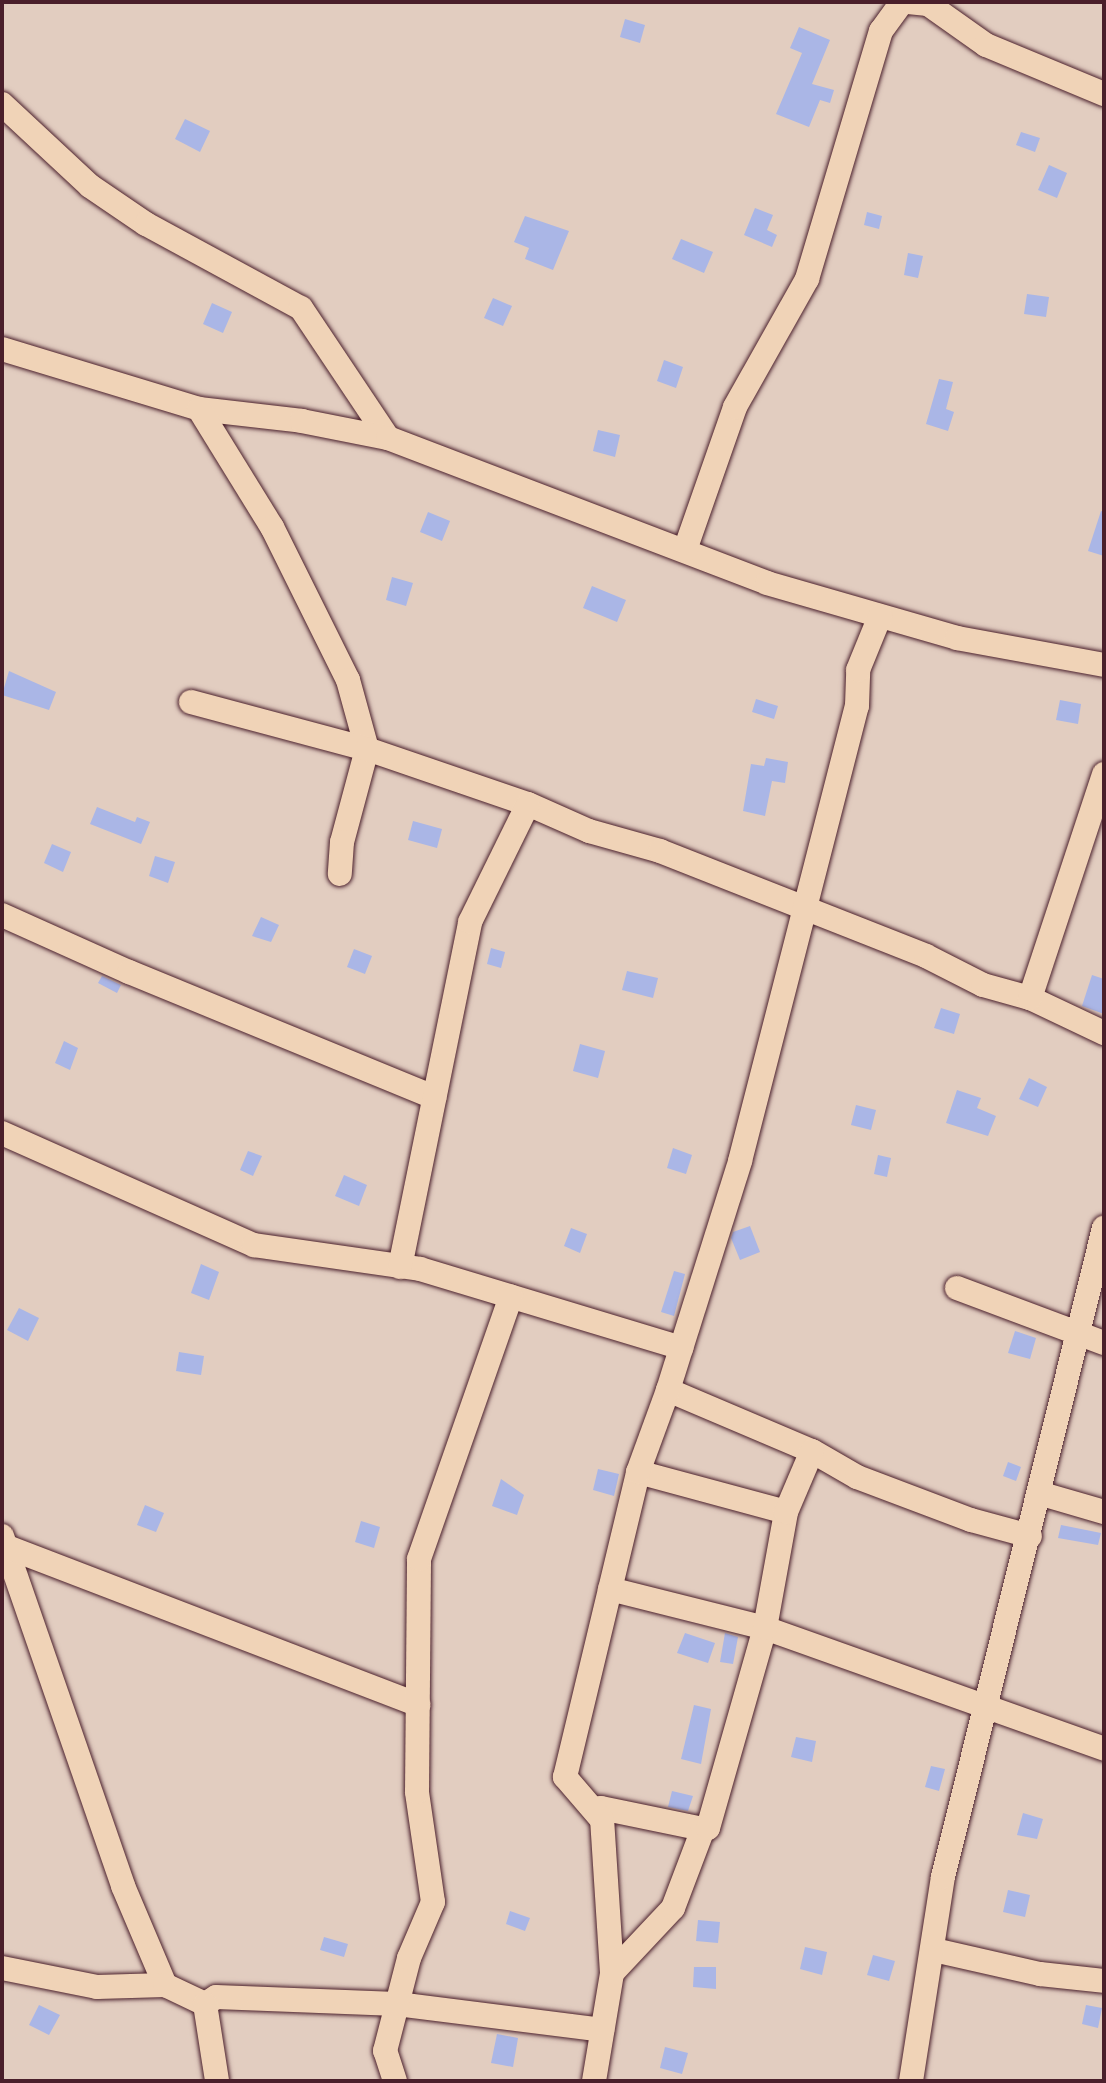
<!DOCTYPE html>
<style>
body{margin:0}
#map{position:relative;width:1106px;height:2083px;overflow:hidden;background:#e2cdc0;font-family:Kalam,sans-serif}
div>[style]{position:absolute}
.building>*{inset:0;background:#aab6e6}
.roads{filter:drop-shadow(0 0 2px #4a1f2b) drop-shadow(0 0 2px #4a1f2b)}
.minor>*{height:24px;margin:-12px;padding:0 12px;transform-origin:12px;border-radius:12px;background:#f0d3b7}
span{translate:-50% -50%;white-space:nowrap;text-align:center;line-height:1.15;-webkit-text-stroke:6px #f0d3b7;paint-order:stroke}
.frame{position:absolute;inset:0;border:4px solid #4a1f2b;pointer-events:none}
</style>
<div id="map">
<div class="building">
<div style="clip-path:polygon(625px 19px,645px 25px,640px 43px,620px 37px)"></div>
<div style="clip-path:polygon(799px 27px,830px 40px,812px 84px,834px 90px,830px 103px,820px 100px,809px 127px,776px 114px,802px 53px,790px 48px)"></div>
<div style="clip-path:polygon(185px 119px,210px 131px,200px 152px,175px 139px)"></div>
<div style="clip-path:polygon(1021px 132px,1040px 138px,1035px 152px,1016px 145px)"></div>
<div style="clip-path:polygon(1049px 165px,1067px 173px,1057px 198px,1038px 190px)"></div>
<div style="clip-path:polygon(755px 208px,773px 215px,767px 230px,777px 235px,772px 247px,744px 235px)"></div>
<div style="clip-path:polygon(867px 212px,882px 216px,879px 229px,864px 225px)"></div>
<div style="clip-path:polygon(525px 216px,569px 231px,553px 270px,525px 259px,529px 248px,514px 242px)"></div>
<div style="clip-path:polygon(681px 239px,713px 252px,704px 273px,672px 259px)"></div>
<div style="clip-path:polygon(908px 253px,923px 256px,918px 278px,904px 275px)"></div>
<div style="clip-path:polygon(1027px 294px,1049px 297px,1046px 317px,1024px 314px)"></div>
<div style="clip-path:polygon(493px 298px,512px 306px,503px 326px,484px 318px)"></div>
<div style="clip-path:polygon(212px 303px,232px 312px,223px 333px,203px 324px)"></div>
<div style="clip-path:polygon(664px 360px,683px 367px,676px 388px,657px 381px)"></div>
<div style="clip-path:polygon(939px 379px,953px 382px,946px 409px,954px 412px,948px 431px,926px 424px)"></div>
<div style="clip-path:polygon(598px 430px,620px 435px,615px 457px,593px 451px)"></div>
<div style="clip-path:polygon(1101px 511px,1104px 512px,1104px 556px,1088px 551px)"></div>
<div style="clip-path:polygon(428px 512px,450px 521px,442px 541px,420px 532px)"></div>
<div style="clip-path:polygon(392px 577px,413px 583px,406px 606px,386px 600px)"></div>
<div style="clip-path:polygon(592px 586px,626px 600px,617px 622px,583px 608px)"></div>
<div style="clip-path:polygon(9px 671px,56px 692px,49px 710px,2px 695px)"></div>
<div style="clip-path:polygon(756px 699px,778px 706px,774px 719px,752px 712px)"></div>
<div style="clip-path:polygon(1060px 700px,1081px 704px,1078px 724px,1056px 720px)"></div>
<div style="clip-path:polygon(766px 758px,788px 762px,785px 783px,772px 781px,765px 816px,743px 811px,751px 764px,764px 766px)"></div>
<div style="clip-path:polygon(97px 807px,135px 822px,137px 817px,150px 822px,141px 844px,90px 824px)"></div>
<div style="clip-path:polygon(413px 821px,442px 829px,437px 848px,408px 840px)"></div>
<div style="clip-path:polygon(52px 844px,71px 852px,63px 872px,44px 863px)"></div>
<div style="clip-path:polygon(155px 856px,175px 862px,168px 883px,149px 876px)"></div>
<div style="clip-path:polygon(261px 917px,279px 925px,271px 942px,252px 936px)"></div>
<div style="clip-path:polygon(491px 948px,505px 952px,501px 968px,487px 964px)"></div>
<div style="clip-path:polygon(354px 949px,372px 956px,365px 974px,347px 967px)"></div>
<div style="clip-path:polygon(627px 971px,658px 978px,653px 998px,622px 990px)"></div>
<div style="clip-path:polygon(1092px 975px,1104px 979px,1104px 1014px,1082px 1006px)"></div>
<div style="clip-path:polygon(102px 976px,121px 985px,117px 993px,98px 983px)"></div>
<div style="clip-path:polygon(941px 1008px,960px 1014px,954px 1034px,934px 1028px)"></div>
<div style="clip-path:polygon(64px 1041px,78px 1048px,70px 1070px,55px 1063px)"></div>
<div style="clip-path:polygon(580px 1044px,605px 1051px,598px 1078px,573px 1071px)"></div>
<div style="clip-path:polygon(1029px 1078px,1047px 1087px,1038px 1107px,1019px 1099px)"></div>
<div style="clip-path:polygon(957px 1090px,981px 1098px,977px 1108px,996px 1116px,988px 1136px,946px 1123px)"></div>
<div style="clip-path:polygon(856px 1105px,876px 1110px,871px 1130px,851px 1125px)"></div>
<div style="clip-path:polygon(673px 1148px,692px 1155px,686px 1174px,667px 1168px)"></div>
<div style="clip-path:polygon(248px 1151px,262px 1156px,253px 1176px,240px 1170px)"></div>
<div style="clip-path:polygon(878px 1155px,891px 1158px,887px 1177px,874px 1174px)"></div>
<div style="clip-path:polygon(344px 1175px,367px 1185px,359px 1206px,335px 1196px)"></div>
<div style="clip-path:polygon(750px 1226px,760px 1252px,740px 1260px,731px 1238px,733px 1232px)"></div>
<div style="clip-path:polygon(571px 1228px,587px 1234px,580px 1253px,564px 1246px)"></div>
<div style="clip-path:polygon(201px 1264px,219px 1272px,209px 1300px,191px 1293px)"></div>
<div style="clip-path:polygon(674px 1271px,685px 1274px,674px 1316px,661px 1312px)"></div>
<div style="clip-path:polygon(19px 1308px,39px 1318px,28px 1341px,7px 1330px)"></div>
<div style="clip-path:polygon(1015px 1331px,1036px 1338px,1030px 1359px,1008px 1353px)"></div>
<div style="clip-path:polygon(179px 1352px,204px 1356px,201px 1375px,176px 1371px)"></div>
<div style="clip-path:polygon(1008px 1462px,1021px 1467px,1016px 1481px,1003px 1476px)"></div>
<div style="clip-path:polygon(598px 1469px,619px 1474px,614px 1496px,593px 1490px)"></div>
<div style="clip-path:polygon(501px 1479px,524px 1495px,517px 1515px,492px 1506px)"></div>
<div style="clip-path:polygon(145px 1505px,164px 1513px,156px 1532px,137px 1525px)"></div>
<div style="clip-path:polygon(361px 1521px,380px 1527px,374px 1548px,355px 1542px)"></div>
<div style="clip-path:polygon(1061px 1525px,1101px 1533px,1098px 1545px,1058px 1538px)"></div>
<div style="clip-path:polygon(685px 1633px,715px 1643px,708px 1663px,677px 1653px)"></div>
<div style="clip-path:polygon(725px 1633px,738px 1637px,733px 1664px,720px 1662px)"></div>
<div style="clip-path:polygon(694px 1705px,711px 1709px,701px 1764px,681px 1759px)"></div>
<div style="clip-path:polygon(796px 1737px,816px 1741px,812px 1762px,791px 1757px)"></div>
<div style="clip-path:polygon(931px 1766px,945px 1769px,939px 1791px,925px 1787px)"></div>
<div style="clip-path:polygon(672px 1791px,693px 1796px,688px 1811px,668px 1807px)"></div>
<div style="clip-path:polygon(1023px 1813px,1043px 1819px,1037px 1839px,1017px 1835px)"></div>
<div style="clip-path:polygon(1008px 1890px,1030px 1895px,1025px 1917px,1003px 1912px)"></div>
<div style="clip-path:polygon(510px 1911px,530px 1918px,525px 1931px,506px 1924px)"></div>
<div style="clip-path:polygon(698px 1920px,720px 1922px,718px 1943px,696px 1941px)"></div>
<div style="clip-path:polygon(324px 1937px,348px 1944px,344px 1957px,320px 1950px)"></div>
<div style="clip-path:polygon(805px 1947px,827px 1952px,822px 1975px,800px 1969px)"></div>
<div style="clip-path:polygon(873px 1955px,895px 1961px,889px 1981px,867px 1975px)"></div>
<div style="clip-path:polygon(694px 1967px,716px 1967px,716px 1989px,693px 1987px)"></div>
<div style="clip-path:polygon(39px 2005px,60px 2015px,49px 2035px,29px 2025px)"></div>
<div style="clip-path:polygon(1086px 2005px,1102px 2008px,1098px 2028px,1082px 2024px)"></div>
<div style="clip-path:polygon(497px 2034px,518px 2038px,513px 2067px,491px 2063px)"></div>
<div style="clip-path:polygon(665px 2047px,688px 2053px,682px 2074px,660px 2068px)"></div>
</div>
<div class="roads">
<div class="minor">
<div style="left:908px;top:2px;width:20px;rotate:6deg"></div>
<div style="left:928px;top:4px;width:71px;rotate:35.3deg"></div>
<div style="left:986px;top:45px;width:128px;rotate:22.6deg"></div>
<div style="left:2px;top:104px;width:120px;rotate:43deg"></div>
<div style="left:90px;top:186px;width:68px;rotate:34.2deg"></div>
<div style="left:146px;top:224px;width:176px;rotate:28.5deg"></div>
<div style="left:301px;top:308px;width:156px;rotate:56.2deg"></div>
<div style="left:2px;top:349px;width:206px;rotate:16.9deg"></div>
<div style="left:199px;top:409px;width:104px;rotate:6.6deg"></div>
<div style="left:302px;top:421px;width:88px;rotate:11.2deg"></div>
<div style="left:388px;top:438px;width:406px;rotate:20.9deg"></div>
<div style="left:767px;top:583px;width:198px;rotate:16.1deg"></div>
<div style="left:957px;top:638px;width:149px;rotate:10.4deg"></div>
<div style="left:199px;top:409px;width:139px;rotate:58.3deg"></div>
<div style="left:272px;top:527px;width:171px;rotate:63.6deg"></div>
<div style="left:348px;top:680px;width:72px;rotate:74.6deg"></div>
<div style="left:367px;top:749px;width:96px;rotate:105deg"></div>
<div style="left:342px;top:842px;width:32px;rotate:94deg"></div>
<div style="left:685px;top:550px;width:151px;rotate:-70.7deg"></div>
<div style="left:735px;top:407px;width:147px;rotate:-60.6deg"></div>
<div style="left:807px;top:279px;width:259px;rotate:-73.4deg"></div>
<div style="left:881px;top:31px;width:36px;rotate:-54deg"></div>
<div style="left:191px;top:702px;width:182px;rotate:15deg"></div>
<div style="left:367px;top:749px;width:170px;rotate:18.9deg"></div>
<div style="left:528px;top:804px;width:67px;rotate:23.9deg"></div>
<div style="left:589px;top:831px;width:74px;rotate:15.7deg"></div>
<div style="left:660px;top:851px;width:286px;rotate:21.5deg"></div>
<div style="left:926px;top:956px;width:64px;rotate:27deg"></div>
<div style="left:983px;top:985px;width:49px;rotate:15.5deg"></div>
<div style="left:1030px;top:998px;width:82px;rotate:25.3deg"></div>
<div style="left:2px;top:915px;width:139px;rotate:24.2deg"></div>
<div style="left:129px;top:972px;width:330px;rotate:22.3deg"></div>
<div style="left:1030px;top:998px;width:236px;rotate:-71.7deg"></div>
<div style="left:2px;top:1133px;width:276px;rotate:24deg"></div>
<div style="left:254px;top:1245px;width:168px;rotate:8.2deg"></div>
<div style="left:420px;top:1269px;width:273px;rotate:16.8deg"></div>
<div style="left:400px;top:1267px;width:352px;rotate:-78.5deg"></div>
<div style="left:470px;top:922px;width:131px;rotate:-63.8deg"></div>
<div style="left:957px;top:1288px;width:157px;rotate:20.5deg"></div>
<div style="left:668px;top:1390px;width:156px;rotate:23deg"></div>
<div style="left:812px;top:1451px;width:52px;rotate:30deg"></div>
<div style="left:857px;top:1477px;width:122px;rotate:20.7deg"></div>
<div style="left:971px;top:1520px;width:61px;rotate:15.2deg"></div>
<div style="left:638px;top:1472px;width:153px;rotate:15.1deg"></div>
<div style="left:1042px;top:1494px;width:65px;rotate:16.2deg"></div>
<div style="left:2px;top:1536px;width:370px;rotate:70.9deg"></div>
<div style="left:123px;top:1886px;width:108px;rotate:67deg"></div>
<div style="left:2px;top:1545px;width:446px;rotate:21deg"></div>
<div style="left:610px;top:1589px;width:160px;rotate:14.1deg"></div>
<div style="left:765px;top:1628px;width:360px;rotate:19.6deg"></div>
<div style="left:602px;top:1820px;width:12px;rotate:-95deg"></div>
<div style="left:601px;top:1808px;width:104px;rotate:11.6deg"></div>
<div style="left:934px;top:1950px;width:109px;rotate:12.8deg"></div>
<div style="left:1040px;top:1974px;width:64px;rotate:6.2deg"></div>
<div style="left:2px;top:1968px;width:97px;rotate:11.3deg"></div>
<div style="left:97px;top:1987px;width:68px;rotate:-1.7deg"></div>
<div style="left:165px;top:1985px;width:44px;rotate:25.4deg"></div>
<div style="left:612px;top:1973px;width:89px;rotate:-46.8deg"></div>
<div style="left:673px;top:1908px;width:85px;rotate:-69.2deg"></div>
<div style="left:703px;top:1829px;width:5px;rotate:-11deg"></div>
<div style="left:708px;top:1828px;width:208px;rotate:-74.1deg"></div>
<div style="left:765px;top:1628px;width:118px;rotate:-79.7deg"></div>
<div style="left:786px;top:1512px;width:66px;rotate:-66.9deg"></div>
<div style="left:205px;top:2004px;width:13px;rotate:-32deg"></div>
<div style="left:216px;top:1997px;width:181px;rotate:2.2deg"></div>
<div style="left:397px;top:2004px;width:207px;rotate:7.2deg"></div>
<div style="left:205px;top:2004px;width:78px;rotate:81.1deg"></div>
<div style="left:395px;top:2081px;width:32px;rotate:-108deg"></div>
<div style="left:385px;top:2051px;width:96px;rotate:-75.5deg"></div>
<div style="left:409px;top:1958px;width:61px;rotate:-66.8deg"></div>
<div style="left:433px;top:1902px;width:111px;rotate:-98.3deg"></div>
<div style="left:417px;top:1792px;width:233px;rotate:-89.5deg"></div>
<div style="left:419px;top:1559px;width:278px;rotate:-70.7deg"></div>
<div style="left:594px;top:2081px;width:109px;rotate:-80.5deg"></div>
<div style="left:612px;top:1973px;width:153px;rotate:-93.7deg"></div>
<div style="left:602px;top:1820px;width:57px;rotate:-130.7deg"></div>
<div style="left:565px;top:1777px;width:314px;rotate:-76.5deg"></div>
<div style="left:638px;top:1472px;width:87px;rotate:-69.9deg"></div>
<div style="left:668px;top:1390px;width:240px;rotate:-72.5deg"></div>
<div style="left:740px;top:1161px;width:470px;rotate:-75.6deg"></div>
<div style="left:857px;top:706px;width:36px;rotate:-88deg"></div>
<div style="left:858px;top:670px;width:58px;rotate:-67.8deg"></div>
<div style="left:911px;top:2081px;width:206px;rotate:-81.1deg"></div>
<div style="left:943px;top:1877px;width:669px;rotate:-76.07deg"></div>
</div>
</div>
<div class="frame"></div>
</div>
